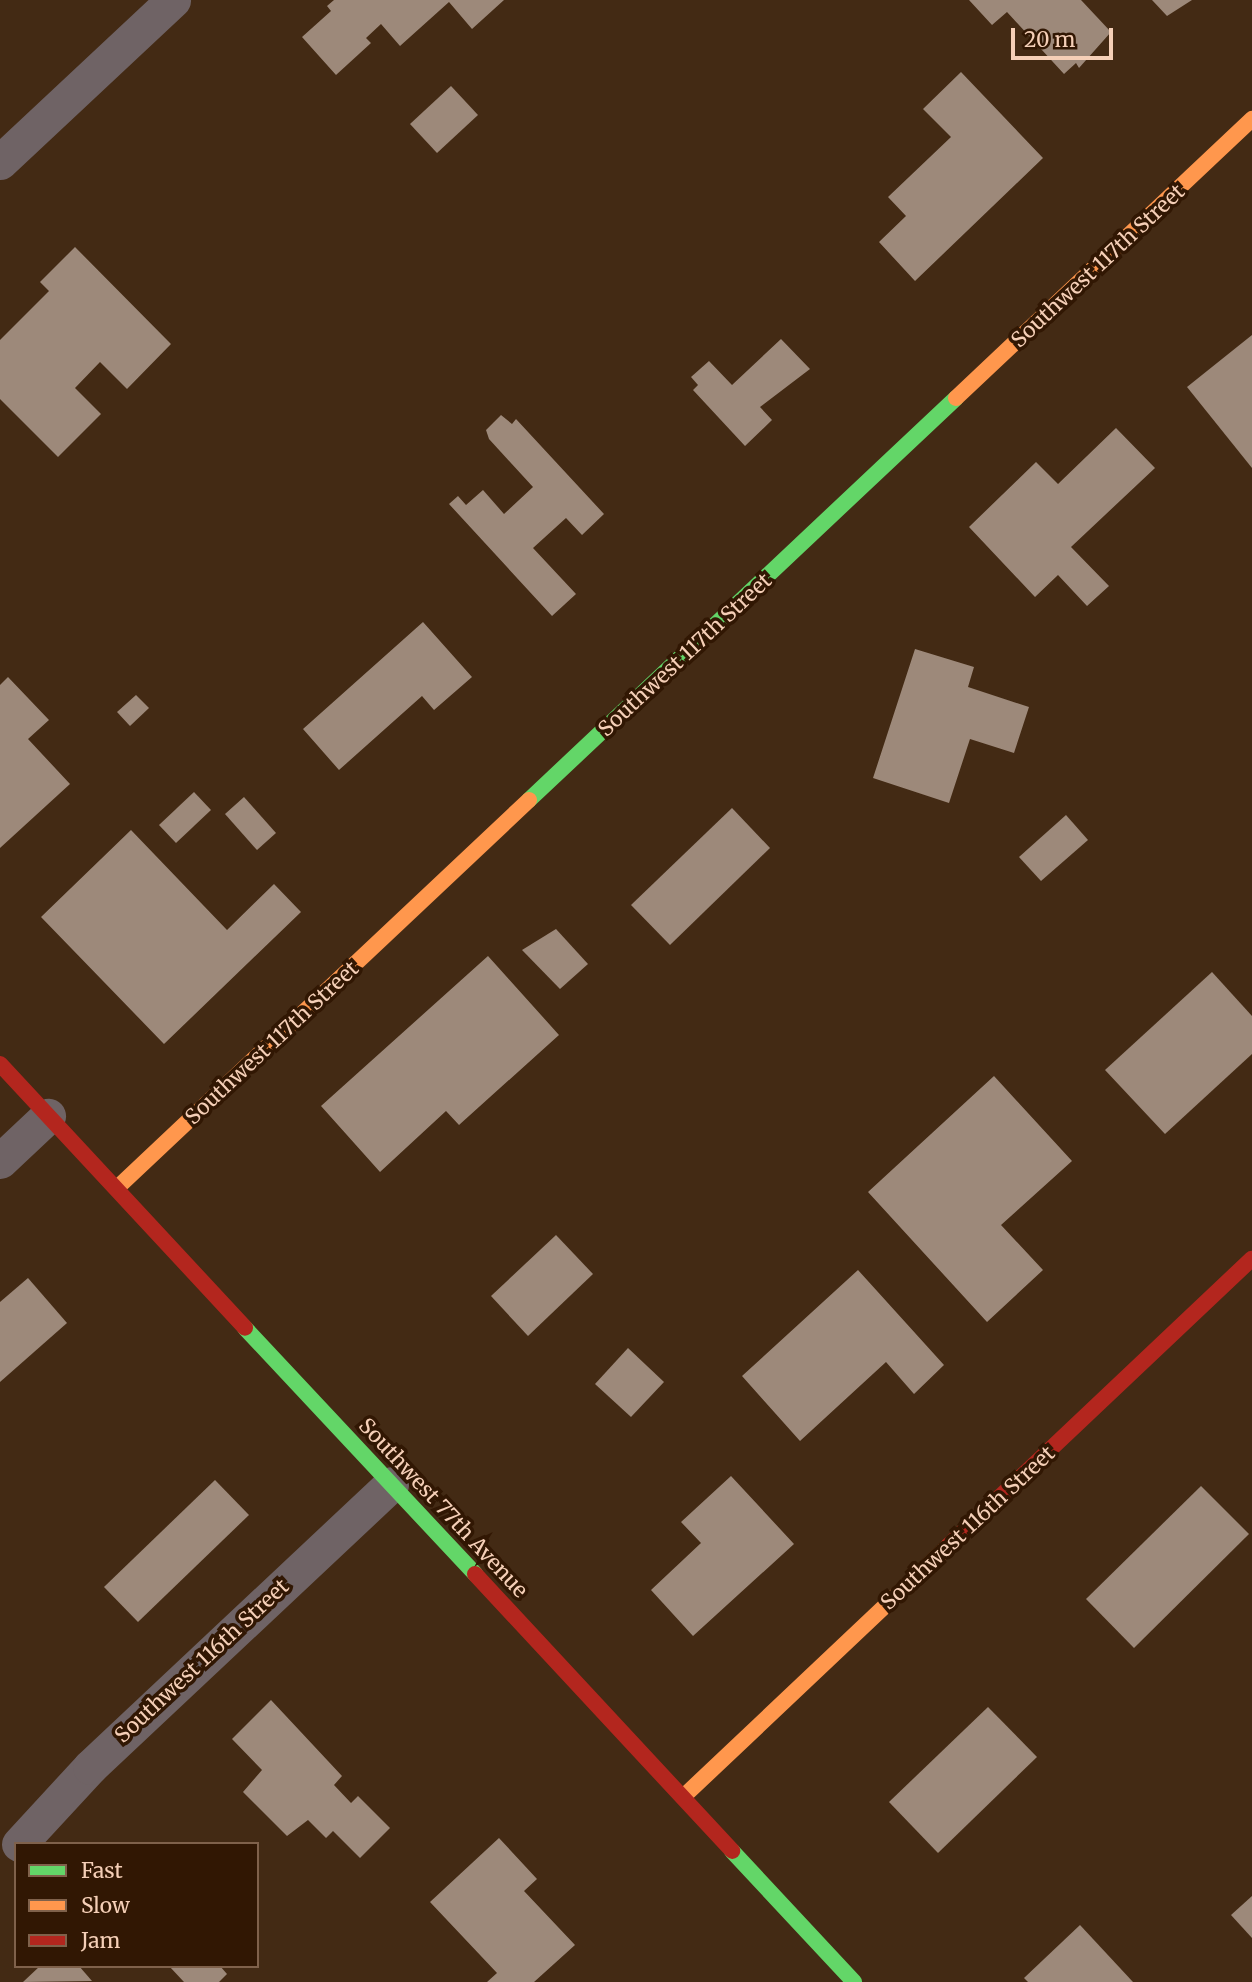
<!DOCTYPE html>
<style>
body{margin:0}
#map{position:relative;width:1252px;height:1982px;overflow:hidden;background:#432a14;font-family:Merriweather,serif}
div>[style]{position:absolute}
.building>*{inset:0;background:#9d897a}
.street>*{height:35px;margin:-17.5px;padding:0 17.5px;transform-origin:17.5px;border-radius:17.5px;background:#6f6365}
.fast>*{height:16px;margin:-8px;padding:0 8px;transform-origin:8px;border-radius:8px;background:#63d668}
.slow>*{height:16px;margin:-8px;padding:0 8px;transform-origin:8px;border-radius:8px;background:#ff974d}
.jam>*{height:16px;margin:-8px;padding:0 8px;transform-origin:8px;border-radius:8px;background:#b3261e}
span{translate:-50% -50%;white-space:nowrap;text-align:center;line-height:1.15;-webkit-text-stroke:7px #311703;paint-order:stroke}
.street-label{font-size:21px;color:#f5cfb7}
.legend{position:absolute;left:14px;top:1842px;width:245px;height:126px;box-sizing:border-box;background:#311703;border:2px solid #7f614b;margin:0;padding:9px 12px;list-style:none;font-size:21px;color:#f5cfb7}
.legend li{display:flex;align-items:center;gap:14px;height:35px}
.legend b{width:35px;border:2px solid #7f614b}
.scale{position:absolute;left:1011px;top:28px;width:102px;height:32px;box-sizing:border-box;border:4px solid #f5cfb7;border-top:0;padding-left:9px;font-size:21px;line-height:24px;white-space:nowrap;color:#f5cfb7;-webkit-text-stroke:5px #311703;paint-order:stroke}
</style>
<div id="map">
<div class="building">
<div style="clip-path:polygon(334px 0,504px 0,472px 29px,449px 2px,400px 46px,381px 24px,366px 38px,371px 43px,336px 75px,302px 37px,331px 11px,327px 6px)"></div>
<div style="clip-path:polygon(969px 0,1081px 0,1111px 32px,1079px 68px,1076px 63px,1064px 74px,1007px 12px,992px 25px)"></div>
<div style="clip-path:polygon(1152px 0,1192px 0,1167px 16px)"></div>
<div style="clip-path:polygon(961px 72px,1043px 158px,915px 281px,879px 242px,906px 216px,888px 197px,951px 137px,923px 109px)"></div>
<div style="clip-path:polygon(451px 86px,478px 115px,437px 153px,410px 124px)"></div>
<div style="clip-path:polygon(75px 247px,171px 344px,127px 389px,100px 362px,75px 388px,101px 414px,58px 457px,0 399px,0 340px,49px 291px,40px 282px)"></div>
<div style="clip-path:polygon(1252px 335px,1252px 468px,1187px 387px)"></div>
<div style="clip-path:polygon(781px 339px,810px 369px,760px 407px,772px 420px,745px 446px,693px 390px,698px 385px,691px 377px,709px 361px,732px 385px)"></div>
<div style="clip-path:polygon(501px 415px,512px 424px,516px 419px,604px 514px,582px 535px,566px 518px,533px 548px,576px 594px,552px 616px,449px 504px,458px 496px,466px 505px,483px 490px,504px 514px,533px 487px,489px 439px,486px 430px)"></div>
<div style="clip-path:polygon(1116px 428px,1155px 468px,1071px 547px,1109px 586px,1087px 606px,1058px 575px,1035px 597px,969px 527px,1036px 462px,1058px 484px)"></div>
<div style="clip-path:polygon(423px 622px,472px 677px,434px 710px,422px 696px,339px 770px,303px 729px)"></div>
<div style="clip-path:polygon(915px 649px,974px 667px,968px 687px,1029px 707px,1014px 753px,970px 739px,949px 803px,873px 778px)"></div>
<div style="clip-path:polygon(8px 677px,49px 720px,28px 739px,70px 784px,0 848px,0 685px)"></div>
<div style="clip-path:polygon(136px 695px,149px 708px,130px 726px,117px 712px)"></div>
<div style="clip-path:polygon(194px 792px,211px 810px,176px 843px,159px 825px)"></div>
<div style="clip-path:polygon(244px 797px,276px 833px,257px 850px,225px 814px)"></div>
<div style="clip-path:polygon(732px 808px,770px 848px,670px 945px,631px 905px)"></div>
<div style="clip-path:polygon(1066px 815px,1088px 840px,1041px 881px,1019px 857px)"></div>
<div style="clip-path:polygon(131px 830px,227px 930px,274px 884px,301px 912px,164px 1044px,41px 917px)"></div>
<div style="clip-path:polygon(556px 929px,588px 964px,560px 989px,522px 950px)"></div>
<div style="clip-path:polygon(488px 956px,559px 1035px,459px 1125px,446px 1111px,380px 1172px,321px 1106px)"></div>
<div style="clip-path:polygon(1212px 972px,1252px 1016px,1252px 1054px,1165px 1134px,1105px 1070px)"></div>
<div style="clip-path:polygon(994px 1076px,1072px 1161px,1001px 1225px,1043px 1270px,987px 1322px,868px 1192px)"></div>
<div style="clip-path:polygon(556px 1235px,593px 1274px,528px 1336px,491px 1296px)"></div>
<div style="clip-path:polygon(858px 1270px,944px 1365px,914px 1394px,886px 1362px,800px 1441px,742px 1376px)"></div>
<div style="clip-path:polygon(28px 1278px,67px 1323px,0 1382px,0 1302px)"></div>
<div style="clip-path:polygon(628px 1348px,664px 1382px,631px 1417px,595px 1384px)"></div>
<div style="clip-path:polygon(731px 1476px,794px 1544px,693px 1636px,651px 1590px,701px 1543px,681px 1522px)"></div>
<div style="clip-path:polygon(215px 1480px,249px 1515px,138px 1622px,104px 1587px)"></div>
<div style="clip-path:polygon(1201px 1486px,1249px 1534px,1134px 1648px,1086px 1599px)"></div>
<div style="clip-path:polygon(271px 1700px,342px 1776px,334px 1785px,351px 1803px,358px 1796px,390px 1828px,360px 1858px,333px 1831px,326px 1838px,308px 1820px,287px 1836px,243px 1792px,262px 1770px,232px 1739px)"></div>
<div style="clip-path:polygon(988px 1707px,1037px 1757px,938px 1853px,889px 1802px)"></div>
<div style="clip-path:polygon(499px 1838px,537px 1879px,524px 1891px,575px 1945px,534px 1982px,487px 1982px,497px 1973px,430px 1902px)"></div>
<div style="clip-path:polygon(1252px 1896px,1252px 1938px,1231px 1915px)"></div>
<div style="clip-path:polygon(1080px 1925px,1133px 1982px,1028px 1982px,1024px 1978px)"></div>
<div style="clip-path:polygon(40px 1966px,79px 1966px,92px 1981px,23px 1982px)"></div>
<div style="clip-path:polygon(169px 1966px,220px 1966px,227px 1974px,219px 1982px,184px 1982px)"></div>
</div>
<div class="street">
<div style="left:0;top:162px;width:237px;rotate:-43.1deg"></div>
<div style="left:0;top:1161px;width:66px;rotate:-43.2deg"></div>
<div style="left:19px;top:1844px;width:105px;rotate:-47.3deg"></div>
<div style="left:90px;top:1767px;width:413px;rotate:-43.2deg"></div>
</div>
<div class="fast">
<div style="left:529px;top:800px;width:586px;rotate:-43.27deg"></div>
<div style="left:245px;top:1328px;width:337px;rotate:46.9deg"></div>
<div style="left:732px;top:1851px;width:179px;rotate:47deg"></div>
</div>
<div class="slow">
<div style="left:956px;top:398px;width:407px;rotate:-43.3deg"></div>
<div style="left:117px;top:1188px;width:566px;rotate:-43.28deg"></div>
<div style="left:683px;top:1797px;width:365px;rotate:-43.4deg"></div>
</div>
<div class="jam">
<div style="left:0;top:1064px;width:360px;rotate:47.1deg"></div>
<div style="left:948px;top:1546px;width:418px;rotate:-43.4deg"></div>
<div style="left:475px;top:1574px;width:378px;rotate:47.1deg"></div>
</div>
<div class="street-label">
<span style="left:1098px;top:266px;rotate:-43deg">Southwest 117th Street</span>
<span style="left:685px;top:655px;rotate:-43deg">Southwest 117th Street</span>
<span style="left:272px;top:1043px;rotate:-43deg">Southwest 117th Street</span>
<span style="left:443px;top:1508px;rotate:47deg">Southwest 77th Avenue</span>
<span style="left:968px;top:1528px;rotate:-43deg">Southwest 116th Street</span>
<span style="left:202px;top:1661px;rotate:-43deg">Southwest 116th Street</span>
</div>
<ul class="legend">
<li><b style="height:9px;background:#63d668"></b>Fast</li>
<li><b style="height:9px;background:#ff974d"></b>Slow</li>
<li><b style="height:9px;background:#b3261e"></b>Jam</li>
</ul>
<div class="scale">20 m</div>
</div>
